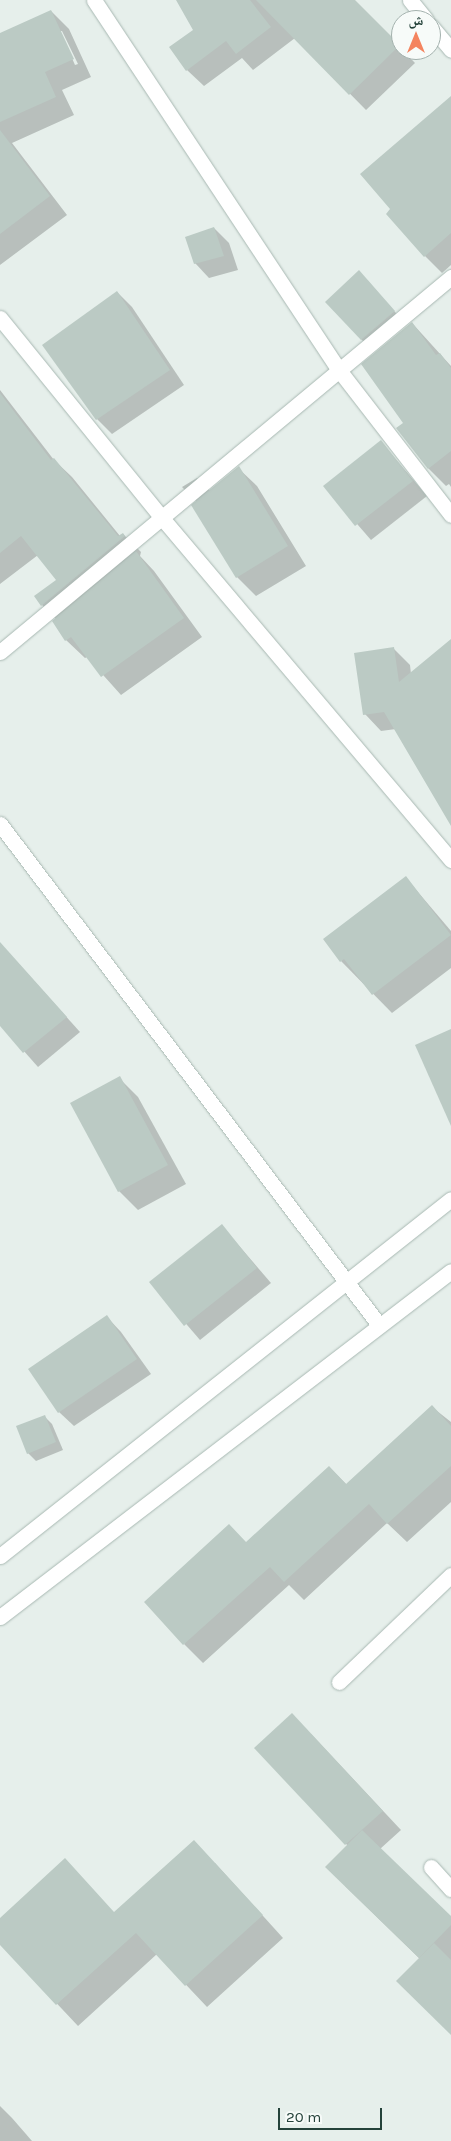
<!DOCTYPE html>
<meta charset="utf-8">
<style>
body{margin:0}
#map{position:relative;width:451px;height:2141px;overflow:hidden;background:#e6efeb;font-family:Karla,"Noto Naskh Arabic",sans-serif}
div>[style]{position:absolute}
.shadow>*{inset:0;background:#0003}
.building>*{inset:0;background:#bbcac4}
.roads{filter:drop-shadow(0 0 1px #a8b8b2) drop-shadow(0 0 1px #a8b8b2)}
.street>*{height:15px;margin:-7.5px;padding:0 7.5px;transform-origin:7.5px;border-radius:7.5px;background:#fff}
.secondary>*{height:15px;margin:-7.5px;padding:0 7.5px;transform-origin:7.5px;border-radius:7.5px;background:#fff}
span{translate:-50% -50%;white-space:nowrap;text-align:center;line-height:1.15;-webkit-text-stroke:4.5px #f7fbf9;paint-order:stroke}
.north{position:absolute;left:391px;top:10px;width:50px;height:50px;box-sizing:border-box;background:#f7fbf9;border:1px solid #a3b1ad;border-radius:50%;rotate:0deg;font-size:14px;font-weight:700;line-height:20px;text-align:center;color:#24423a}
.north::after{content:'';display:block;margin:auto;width:18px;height:22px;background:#f4845f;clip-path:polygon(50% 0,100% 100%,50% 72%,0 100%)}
.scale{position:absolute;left:278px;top:2108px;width:104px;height:22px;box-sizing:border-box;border:2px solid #24423a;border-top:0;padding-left:6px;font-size:15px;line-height:18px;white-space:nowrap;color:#24423a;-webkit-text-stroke:4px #f7fbf9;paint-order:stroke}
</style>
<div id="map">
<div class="shadow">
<div style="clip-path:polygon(177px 0,354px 0,415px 63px,366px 110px,295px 38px,253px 70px,242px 58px,204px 86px,187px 70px,195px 31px)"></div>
<div style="clip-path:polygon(evenodd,51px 11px,69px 29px,91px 77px,62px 90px,74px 115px,12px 143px,67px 215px,0 265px,0 34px,51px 11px,60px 31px,62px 31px,78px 64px,75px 65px,60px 31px)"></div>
<div style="clip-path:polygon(451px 100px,451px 265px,442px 273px,425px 256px)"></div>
<div style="clip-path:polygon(214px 228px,229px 243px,238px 270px,209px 278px,195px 263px)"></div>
<div style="clip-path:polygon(367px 280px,402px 320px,369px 347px,361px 339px)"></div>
<div style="clip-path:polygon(117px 292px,132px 307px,184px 385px,112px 434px,97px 419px)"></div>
<div style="clip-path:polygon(412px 323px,451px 366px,451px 487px,449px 484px,446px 486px,429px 469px,405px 423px)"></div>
<div style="clip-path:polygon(0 390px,54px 460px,72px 477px,120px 536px,123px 534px,141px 552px,140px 556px,154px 571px,202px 637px,121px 695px,87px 657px,85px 658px,66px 640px,56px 619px,42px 605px,58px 580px,38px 555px,0 584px)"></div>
<div style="clip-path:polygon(381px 442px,427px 496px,371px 540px,325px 487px)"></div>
<div style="clip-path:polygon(238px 468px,257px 486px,306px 566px,256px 596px,237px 577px,197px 502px,182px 487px,197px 478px,210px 491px)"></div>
<div style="clip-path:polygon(393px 648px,410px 665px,411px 674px,451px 654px,451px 815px,396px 729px,381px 731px,365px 714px)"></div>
<div style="clip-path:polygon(406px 878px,451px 931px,451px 968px,392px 1013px,341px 961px)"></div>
<div style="clip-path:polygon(0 951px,18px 963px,80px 1032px,38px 1067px,0 1024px)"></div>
<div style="clip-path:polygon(119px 1078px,138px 1097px,186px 1184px,138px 1210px,119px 1191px)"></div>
<div style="clip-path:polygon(222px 1226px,271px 1283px,200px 1340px,151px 1283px)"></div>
<div style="clip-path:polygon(107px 1317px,121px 1332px,151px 1374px,74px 1426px,59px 1412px)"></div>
<div style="clip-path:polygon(432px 1407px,451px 1422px,451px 1502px,407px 1542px,387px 1523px,304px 1600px,289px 1585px,203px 1663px,184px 1644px,247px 1543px,329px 1467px,347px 1485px)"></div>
<div style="clip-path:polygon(44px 1416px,52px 1424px,63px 1450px,36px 1461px,28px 1453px)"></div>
<div style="clip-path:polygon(311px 1734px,401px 1830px,380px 1849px,451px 1918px,451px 2034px,420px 1959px,345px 1886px,348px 1846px,256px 1748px)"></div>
<div style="clip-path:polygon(215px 1863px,283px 1938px,207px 2007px,157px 1954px,78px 2026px,0 1943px,0 1919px,115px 1913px)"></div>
<div style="clip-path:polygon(0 2106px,12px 2118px,32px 2141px,0 2141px)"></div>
</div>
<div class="building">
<div style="clip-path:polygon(176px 0,250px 0,271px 27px,236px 54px,226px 41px,186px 71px,169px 47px,193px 30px)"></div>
<div style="clip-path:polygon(256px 0,355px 0,400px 45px,349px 95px)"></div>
<div style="clip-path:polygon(51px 10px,74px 59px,45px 72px,56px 97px,0 122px,0 33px)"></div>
<div style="clip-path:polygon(451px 96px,451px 233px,424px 257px,386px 214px,390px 209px,360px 174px)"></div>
<div style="clip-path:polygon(0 130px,50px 196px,0 234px)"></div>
<div style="clip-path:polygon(214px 227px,224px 256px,194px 264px,185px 237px)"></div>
<div style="clip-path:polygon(359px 270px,395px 311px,361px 340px,325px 302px)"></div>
<div style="clip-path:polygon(117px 291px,170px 370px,96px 420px,42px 345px)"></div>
<div style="clip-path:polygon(412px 322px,436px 355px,440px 353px,451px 368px,451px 451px,428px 469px,396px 428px,403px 423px,361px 364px)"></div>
<div style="clip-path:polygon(0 393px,51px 460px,54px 458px,118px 536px,123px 533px,125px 536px,41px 606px,34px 596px,56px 580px,21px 536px,0 553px)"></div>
<div style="clip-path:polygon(381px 440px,413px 481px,355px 526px,323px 486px)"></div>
<div style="clip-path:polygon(239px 466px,288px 546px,236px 578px,191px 505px)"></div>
<div style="clip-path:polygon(136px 551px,184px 618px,101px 677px,71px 637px,65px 641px,52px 621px)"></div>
<div style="clip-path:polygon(451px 639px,451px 826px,384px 712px,363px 715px,354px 653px,394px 647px,399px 682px)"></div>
<div style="clip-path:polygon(406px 876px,451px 935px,372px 995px,344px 959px,340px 962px,323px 939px)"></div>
<div style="clip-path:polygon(0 942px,67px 1017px,23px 1053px,0 1026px)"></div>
<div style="clip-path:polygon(451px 1029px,451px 1126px,415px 1045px)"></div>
<div style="clip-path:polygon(120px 1076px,168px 1165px,118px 1192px,70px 1103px)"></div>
<div style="clip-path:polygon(222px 1224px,257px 1268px,184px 1326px,149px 1282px)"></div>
<div style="clip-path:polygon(107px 1315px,137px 1359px,58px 1413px,28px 1369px)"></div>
<div style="clip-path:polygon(432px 1405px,451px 1426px,451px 1466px,387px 1524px,369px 1504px,284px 1582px,270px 1567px,183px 1645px,144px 1602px,229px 1524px,246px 1542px,329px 1466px,346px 1484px)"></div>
<div style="clip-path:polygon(45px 1415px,56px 1442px,27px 1454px,16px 1426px)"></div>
<div style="clip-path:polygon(292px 1713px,383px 1811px,345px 1845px,254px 1748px)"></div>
<div style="clip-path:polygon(362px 1830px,451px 1916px,451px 1925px,419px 1958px,325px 1867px)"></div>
<div style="clip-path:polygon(194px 1840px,263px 1915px,185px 1986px,136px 1933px,56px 2005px,0 1945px,0 1918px,65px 1858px,114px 1912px)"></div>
<div style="clip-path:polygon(434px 1943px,451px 1960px,451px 2035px,396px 1981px)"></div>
</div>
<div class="roads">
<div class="street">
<div style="left:94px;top:0;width:444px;rotate:56.5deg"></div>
<div style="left:339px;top:370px;width:183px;rotate:52.3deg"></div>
<div style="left:410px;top:0;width:26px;rotate:51deg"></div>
<div style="left:431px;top:26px;width:31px;rotate:50deg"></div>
<div style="left:0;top:318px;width:257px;rotate:51deg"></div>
<div style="left:162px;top:518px;width:448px;rotate:49.8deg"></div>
<div style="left:0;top:652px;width:587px;rotate:-39.74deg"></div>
<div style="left:0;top:824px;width:628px;rotate:52.89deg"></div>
<div style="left:339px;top:1682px;width:155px;rotate:-43.7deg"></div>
<div style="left:431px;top:1867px;width:30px;rotate:48deg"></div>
</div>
<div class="secondary">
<div style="left:0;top:1556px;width:575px;rotate:-38.36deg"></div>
<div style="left:0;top:1617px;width:568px;rotate:-37.49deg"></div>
</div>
</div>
<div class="north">ش</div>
<div class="scale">20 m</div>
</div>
